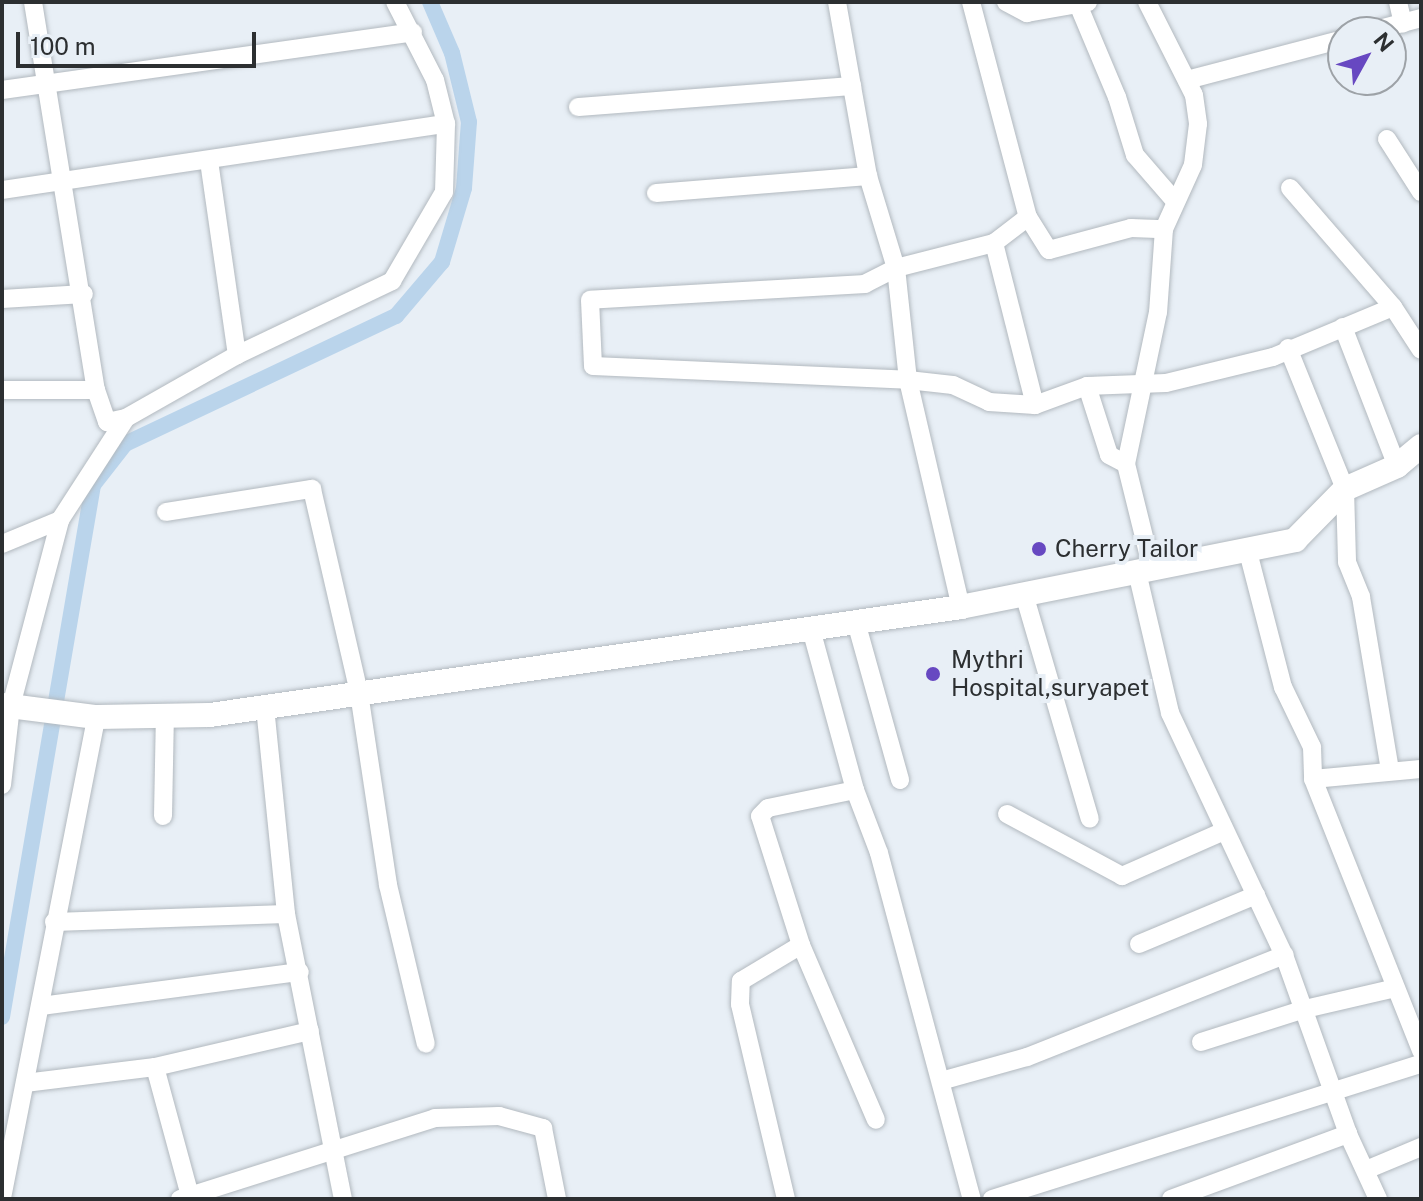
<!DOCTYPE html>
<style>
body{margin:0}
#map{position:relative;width:1423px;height:1201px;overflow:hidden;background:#e8eff6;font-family:"Public Sans",sans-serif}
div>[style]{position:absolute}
.canal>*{height:16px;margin:-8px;padding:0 8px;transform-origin:8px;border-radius:8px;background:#bad4eb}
.roads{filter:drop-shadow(0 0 2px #b2b9bf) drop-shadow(0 0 2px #b2b9bf)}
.minor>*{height:18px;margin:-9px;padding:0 9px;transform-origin:9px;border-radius:9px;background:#fff}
.major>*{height:24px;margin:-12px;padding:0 12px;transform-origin:12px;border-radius:12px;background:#fff}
.dots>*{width:22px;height:22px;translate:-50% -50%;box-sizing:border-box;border:4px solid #e8eff6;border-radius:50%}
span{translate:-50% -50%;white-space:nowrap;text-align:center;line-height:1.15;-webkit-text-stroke:8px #e8eff6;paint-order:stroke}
.poi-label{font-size:24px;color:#2c2f31}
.left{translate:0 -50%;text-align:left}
.frame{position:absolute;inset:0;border:4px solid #2c2f31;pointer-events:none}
.north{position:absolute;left:1327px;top:16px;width:80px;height:80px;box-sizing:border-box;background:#e8eff6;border:2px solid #9da2a7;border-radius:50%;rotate:50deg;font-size:22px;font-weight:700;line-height:32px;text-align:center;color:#2c2f31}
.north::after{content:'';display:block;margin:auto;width:28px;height:36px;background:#6748c1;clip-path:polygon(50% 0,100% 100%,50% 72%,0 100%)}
.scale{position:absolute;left:16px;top:32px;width:240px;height:36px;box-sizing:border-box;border:4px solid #2c2f31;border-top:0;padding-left:10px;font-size:24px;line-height:28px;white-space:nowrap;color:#2c2f31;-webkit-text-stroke:6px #e8eff6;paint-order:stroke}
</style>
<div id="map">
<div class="canal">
<div style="left:2px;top:1017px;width:540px;rotate:-80.29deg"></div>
<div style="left:93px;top:485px;width:52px;rotate:-52deg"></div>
<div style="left:125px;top:444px;width:300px;rotate:-25.3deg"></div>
<div style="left:396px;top:316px;width:71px;rotate:-49.6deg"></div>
<div style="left:442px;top:262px;width:77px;rotate:-73.4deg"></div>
<div style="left:464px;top:188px;width:66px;rotate:-85.7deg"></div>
<div style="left:469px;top:122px;width:71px;rotate:-103.8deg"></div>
<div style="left:452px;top:53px;width:56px;rotate:-113.3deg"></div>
</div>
<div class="roads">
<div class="minor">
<div style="left:33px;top:2px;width:393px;rotate:80.8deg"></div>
<div style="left:96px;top:390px;width:34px;rotate:71deg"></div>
<div style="left:107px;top:422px;width:19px;rotate:-12deg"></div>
<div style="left:837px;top:2px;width:177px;rotate:79.9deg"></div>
<div style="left:868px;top:176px;width:96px;rotate:73.1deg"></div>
<div style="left:896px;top:268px;width:113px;rotate:83.9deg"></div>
<div style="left:908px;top:380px;width:233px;rotate:76.9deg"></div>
<div style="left:971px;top:2px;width:222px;rotate:75.2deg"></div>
<div style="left:1028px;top:217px;width:39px;rotate:58deg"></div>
<div style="left:1049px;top:250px;width:85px;rotate:-15deg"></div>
<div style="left:1131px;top:228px;width:33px;rotate:2deg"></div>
<div style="left:1006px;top:2px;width:24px;rotate:28deg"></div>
<div style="left:1027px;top:13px;width:62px;rotate:-10.2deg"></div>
<div style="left:1077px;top:2px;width:103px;rotate:67.2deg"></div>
<div style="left:1117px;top:97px;width:61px;rotate:72.8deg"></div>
<div style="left:1135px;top:155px;width:60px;rotate:49.1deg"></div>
<div style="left:1147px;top:2px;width:104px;rotate:63.2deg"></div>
<div style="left:1194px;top:95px;width:29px;rotate:82deg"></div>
<div style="left:1198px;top:124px;width:41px;rotate:97deg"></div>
<div style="left:1193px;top:165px;width:70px;rotate:114.4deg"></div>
<div style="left:1164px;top:229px;width:83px;rotate:94.1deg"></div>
<div style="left:1158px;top:312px;width:155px;rotate:101.9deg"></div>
<div style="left:1126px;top:464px;width:108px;rotate:76.1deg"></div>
<div style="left:1398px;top:2px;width:22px;rotate:77deg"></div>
<div style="left:1368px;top:32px;width:55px;rotate:-14.8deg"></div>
<div style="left:1187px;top:80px;width:161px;rotate:-14.7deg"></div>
<div style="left:2px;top:90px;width:415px;rotate:-8deg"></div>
<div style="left:578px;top:107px;width:275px;rotate:-4.4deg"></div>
<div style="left:1387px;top:139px;width:63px;rotate:57.3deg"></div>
<div style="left:209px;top:161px;width:196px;rotate:81.8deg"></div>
<div style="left:1290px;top:188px;width:157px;rotate:49.1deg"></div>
<div style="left:1393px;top:307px;width:51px;rotate:56.9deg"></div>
<div style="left:2px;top:190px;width:449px;rotate:-8.5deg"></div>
<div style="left:656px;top:193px;width:213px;rotate:-4.6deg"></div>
<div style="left:1028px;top:217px;width:43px;rotate:142.6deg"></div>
<div style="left:994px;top:243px;width:101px;rotate:165.7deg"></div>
<div style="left:896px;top:268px;width:35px;rotate:153deg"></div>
<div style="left:865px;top:284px;width:275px;rotate:176.7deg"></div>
<div style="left:590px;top:300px;width:66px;rotate:87.4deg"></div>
<div style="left:593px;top:366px;width:315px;rotate:2.5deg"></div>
<div style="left:908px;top:380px;width:45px;rotate:6.3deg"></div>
<div style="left:953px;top:385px;width:40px;rotate:25deg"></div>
<div style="left:989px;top:402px;width:46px;rotate:3.7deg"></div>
<div style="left:1035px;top:405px;width:55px;rotate:-20.1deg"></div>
<div style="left:1087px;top:386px;width:79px;rotate:-2.2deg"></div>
<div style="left:1166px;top:383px;width:110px;rotate:-13.7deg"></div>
<div style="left:1273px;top:357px;width:130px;rotate:-22.6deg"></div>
<div style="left:994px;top:243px;width:167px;rotate:75.8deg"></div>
<div style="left:2px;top:299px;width:82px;rotate:-3.5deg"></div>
<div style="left:1343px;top:327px;width:149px;rotate:68.8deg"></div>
<div style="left:1288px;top:348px;width:152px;rotate:68deg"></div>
<div style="left:1345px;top:489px;width:73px;rotate:88.4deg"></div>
<div style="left:1347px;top:562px;width:38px;rotate:68deg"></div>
<div style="left:1361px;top:597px;width:176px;rotate:80.5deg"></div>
<div style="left:1087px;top:386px;width:72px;rotate:72.3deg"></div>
<div style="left:1109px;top:455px;width:19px;rotate:28deg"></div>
<div style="left:2px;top:390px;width:94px"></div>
<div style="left:166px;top:512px;width:148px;rotate:-9deg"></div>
<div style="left:312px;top:489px;width:209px;rotate:77deg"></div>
<div style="left:359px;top:693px;width:194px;rotate:81.4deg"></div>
<div style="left:388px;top:885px;width:163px;rotate:76.6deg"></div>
<div style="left:2px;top:544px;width:63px;rotate:-22.5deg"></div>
<div style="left:1247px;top:548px;width:144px;rotate:75.5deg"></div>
<div style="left:1283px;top:687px;width:67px;rotate:64.2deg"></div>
<div style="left:1312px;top:747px;width:32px;rotate:88deg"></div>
<div style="left:1313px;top:779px;width:293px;rotate:68.3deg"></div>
<div style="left:1137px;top:572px;width:145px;rotate:76.8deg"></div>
<div style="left:1170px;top:713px;width:268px;rotate:64.8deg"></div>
<div style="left:1284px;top:955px;width:190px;rotate:70.3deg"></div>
<div style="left:1348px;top:1134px;width:72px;rotate:65.2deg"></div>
<div style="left:1024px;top:594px;width:234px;rotate:73.7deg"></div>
<div style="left:856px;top:622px;width:164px;rotate:74.4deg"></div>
<div style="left:811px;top:629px;width:167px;rotate:74.7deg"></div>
<div style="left:855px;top:790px;width:67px;rotate:69.1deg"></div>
<div style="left:879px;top:853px;width:358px;rotate:75deg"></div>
<div style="left:265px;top:707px;width:208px;rotate:84.2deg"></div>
<div style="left:286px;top:914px;width:291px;rotate:78.7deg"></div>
<div style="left:1313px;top:779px;width:108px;rotate:-5.3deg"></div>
<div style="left:2px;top:785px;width:80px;rotate:-83.5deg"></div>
<div style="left:11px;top:706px;width:192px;rotate:-75.2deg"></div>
<div style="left:60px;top:520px;width:121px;rotate:-57.1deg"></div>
<div style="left:126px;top:418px;width:128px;rotate:-29.6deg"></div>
<div style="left:237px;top:355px;width:172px;rotate:-25.5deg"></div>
<div style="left:392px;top:281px;width:103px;rotate:-59.7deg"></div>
<div style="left:444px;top:192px;width:68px;rotate:-88.3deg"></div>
<div style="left:446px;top:124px;width:45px;rotate:-104deg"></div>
<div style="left:435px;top:80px;width:88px;rotate:-117.1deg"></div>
<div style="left:1007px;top:814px;width:131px;rotate:28.3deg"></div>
<div style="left:1122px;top:876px;width:111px;rotate:-23.8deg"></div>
<div style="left:163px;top:816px;width:100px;rotate:-88.9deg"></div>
<div style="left:54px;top:922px;width:232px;rotate:-2deg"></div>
<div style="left:1139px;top:944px;width:127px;rotate:-22.7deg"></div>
<div style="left:801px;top:945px;width:135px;rotate:-107.6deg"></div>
<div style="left:760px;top:816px;width:11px;rotate:-45deg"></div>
<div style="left:768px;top:808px;width:89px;rotate:-11.7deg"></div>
<div style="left:41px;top:1006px;width:261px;rotate:-7.5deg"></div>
<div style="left:1201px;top:1042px;width:109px;rotate:-17.6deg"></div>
<div style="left:1305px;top:1009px;width:93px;rotate:-13deg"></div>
<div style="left:155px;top:1067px;width:134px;rotate:74.8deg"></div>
<div style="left:941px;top:1081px;width:89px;rotate:-15.6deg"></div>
<div style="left:1027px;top:1057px;width:277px;rotate:-21.6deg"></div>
<div style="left:25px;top:1083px;width:131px;rotate:-7deg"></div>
<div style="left:155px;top:1067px;width:159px;rotate:-13.1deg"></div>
<div style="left:1366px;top:1170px;width:60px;rotate:-22.7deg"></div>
<div style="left:2px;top:1198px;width:490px;rotate:-78.9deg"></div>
<div style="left:180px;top:1199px;width:268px;rotate:-17.6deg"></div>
<div style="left:435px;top:1118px;width:64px;rotate:-1.8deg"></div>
<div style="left:499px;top:1116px;width:46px;rotate:15.3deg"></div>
<div style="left:543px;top:1128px;width:72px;rotate:78.8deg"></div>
<div style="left:786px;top:1199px;width:200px;rotate:-103.3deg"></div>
<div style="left:740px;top:1004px;width:23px;rotate:-88deg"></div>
<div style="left:741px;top:981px;width:70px;rotate:-31deg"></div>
<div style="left:801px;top:945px;width:190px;rotate:66.8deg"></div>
<div style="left:992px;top:1199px;width:450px;rotate:-17.5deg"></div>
<div style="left:1171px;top:1199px;width:189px;rotate:-20.2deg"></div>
</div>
<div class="major">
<div style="left:2px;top:705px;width:95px;rotate:7.3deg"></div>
<div style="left:96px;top:717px;width:114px;rotate:-1deg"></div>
<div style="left:210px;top:715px;width:759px;rotate:-8.18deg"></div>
<div style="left:961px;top:607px;width:341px;rotate:-11.3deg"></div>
<div style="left:1295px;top:540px;width:71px;rotate:-45.6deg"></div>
<div style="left:1345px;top:489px;width:57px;rotate:-23.9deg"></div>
<div style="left:1397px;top:466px;width:31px;rotate:-40deg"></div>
</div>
</div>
<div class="dots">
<div style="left:1039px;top:549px;background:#6748c1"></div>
<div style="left:933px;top:674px;background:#6748c1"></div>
</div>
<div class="poi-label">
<span class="left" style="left:1055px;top:549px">Cherry Tailor</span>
<span class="left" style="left:951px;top:674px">Mythri<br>Hospital,suryapet</span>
</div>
<div class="frame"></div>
<div class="north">N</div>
<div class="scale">100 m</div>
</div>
